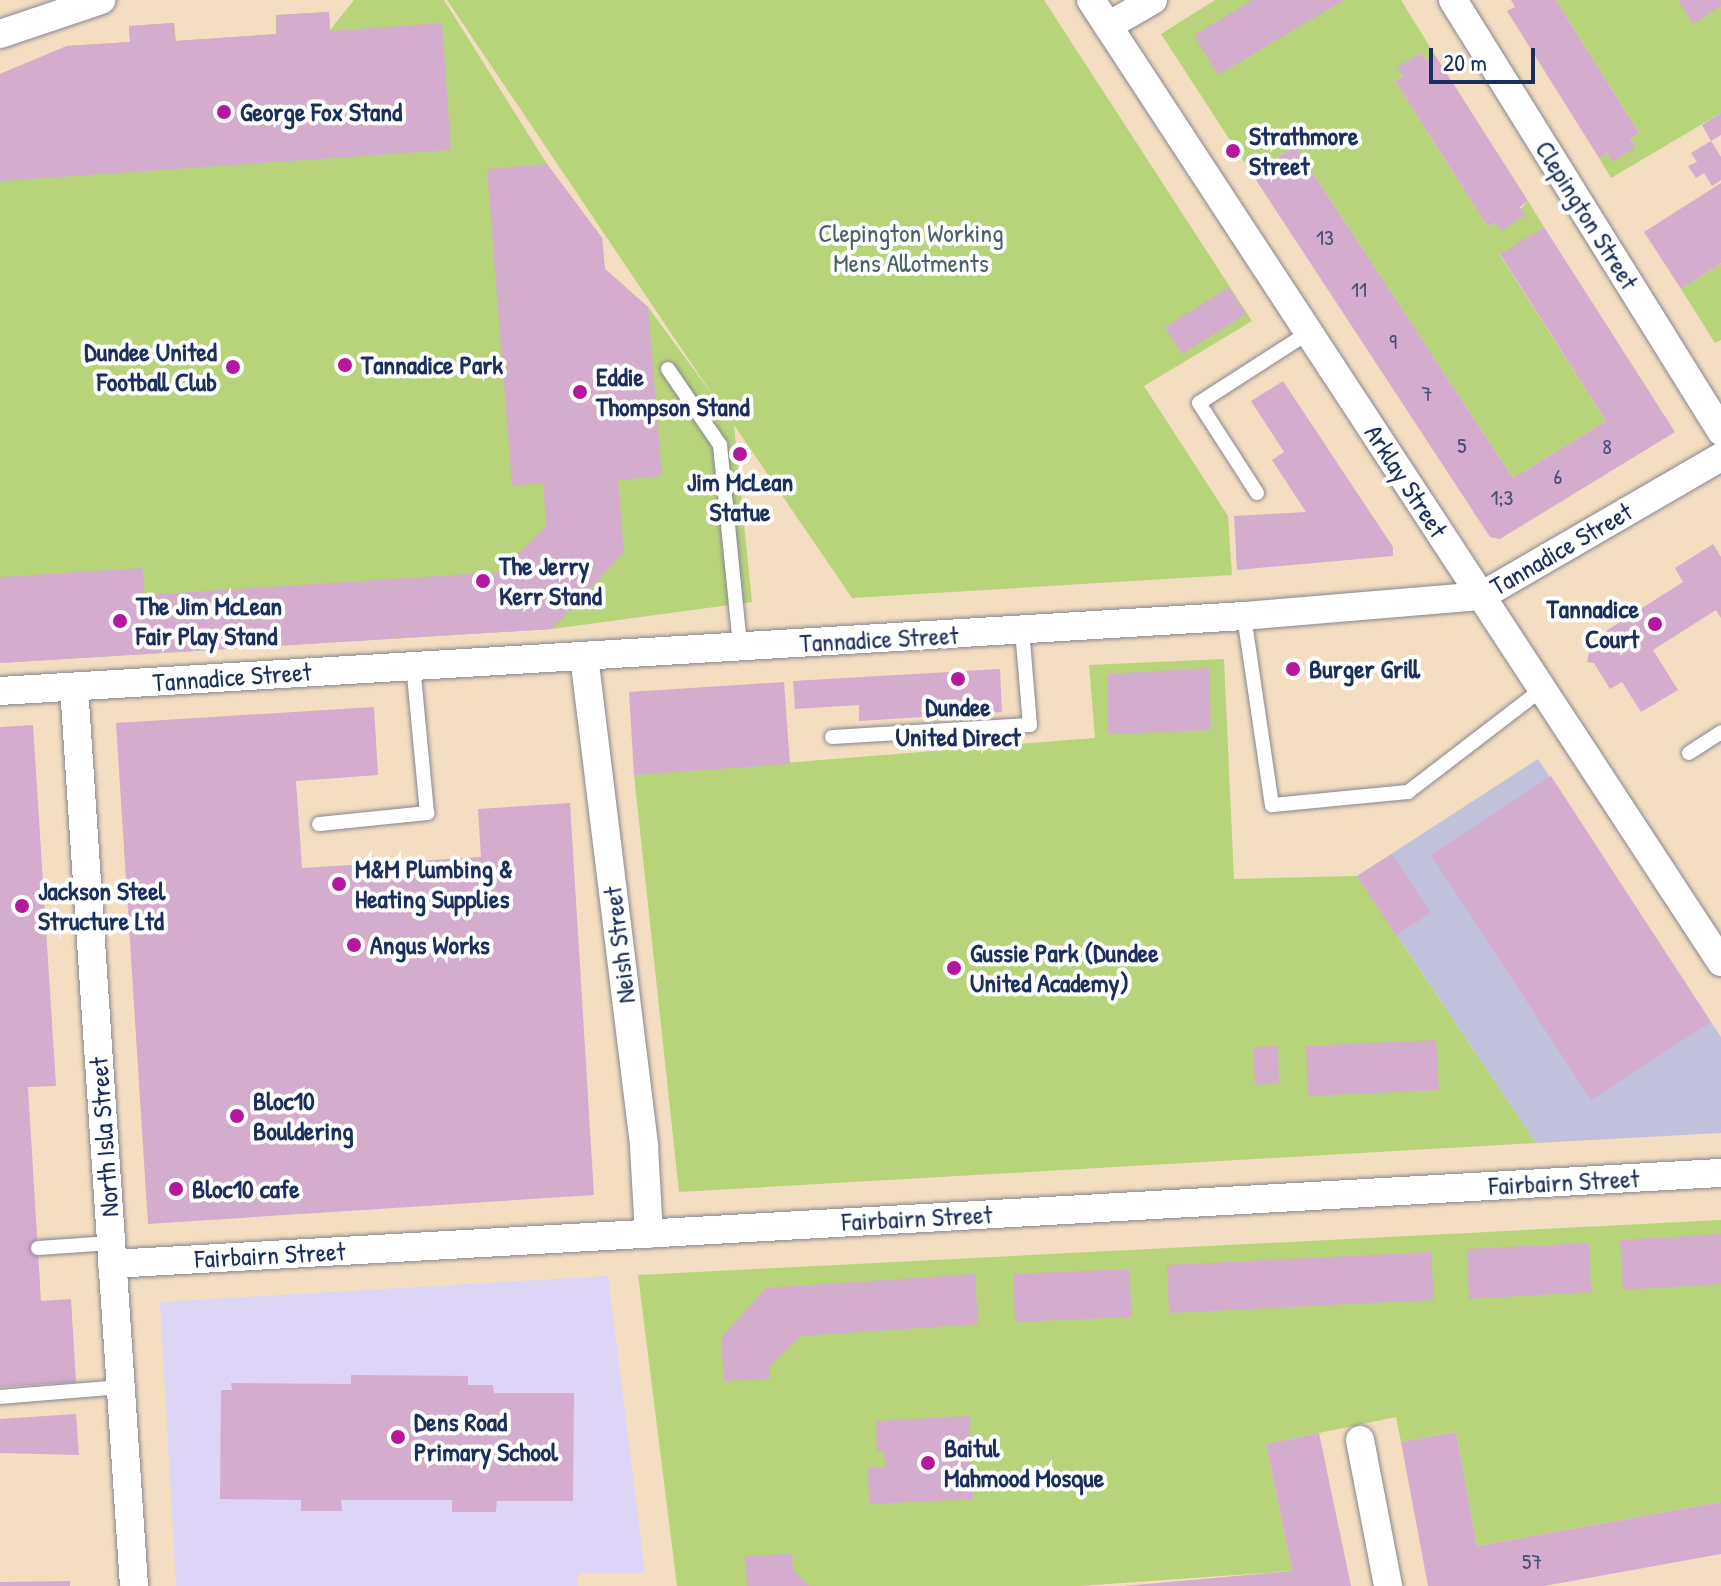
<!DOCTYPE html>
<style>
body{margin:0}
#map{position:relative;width:1721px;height:1586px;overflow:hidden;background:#f3dec1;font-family:"Patrick Hand",sans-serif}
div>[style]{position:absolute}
.built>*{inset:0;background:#ddd5f6}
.industrial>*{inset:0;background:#c2c1dc}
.green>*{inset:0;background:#b8d47a}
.building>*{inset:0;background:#d4accd}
.roads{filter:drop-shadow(0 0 2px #878690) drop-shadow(0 0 2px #878690)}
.lane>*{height:14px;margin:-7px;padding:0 7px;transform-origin:7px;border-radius:7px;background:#fff}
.street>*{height:28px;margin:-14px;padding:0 14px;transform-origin:14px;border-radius:14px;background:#fff}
.dots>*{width:22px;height:22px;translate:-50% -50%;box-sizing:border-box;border:4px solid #fff;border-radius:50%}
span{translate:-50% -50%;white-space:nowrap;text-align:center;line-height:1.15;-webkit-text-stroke:8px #fff;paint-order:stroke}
.number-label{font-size:22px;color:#494e7a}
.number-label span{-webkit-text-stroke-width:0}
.poi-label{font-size:26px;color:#1b2f5e;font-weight:700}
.left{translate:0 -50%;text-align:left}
.right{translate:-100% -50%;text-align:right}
.street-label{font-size:26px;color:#1b2f5e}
.park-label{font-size:26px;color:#4a6166}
.scale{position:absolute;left:1429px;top:48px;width:106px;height:36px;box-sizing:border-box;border:4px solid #1b2f5e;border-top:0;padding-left:10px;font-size:24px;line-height:28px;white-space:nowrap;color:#1b2f5e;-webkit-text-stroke:6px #fff;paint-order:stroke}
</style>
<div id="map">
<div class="built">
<div style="clip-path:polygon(608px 1276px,645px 1573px,578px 1573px,578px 1586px,176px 1586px,160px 1302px)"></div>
</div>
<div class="industrial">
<div style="clip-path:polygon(1538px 759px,1721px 1037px,1721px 1133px,1536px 1143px,1357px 876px)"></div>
</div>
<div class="green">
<div style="clip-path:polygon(354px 0,444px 0,547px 164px,602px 238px,605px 269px,648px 307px,714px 397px,447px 0,1044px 0,1252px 321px,1144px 386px,1228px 516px,1232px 575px,852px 598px,734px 425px,752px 602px,552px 629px,0 663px,0 74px,67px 46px,130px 42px,129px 26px,174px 23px,176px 41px,276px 34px,276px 15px,329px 12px,330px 30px)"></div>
<div style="clip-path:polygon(1215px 0,1401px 0,1435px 55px,1427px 61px,1421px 53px,1398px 67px,1403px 76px,1395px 81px,1488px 227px,1496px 222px,1501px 230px,1528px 201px,1544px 227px,1500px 255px,1606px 421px,1513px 478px,1295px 146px,1252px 174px,1161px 34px)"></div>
<div style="clip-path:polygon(1556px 0,1721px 0,1721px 113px,1611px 178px,1599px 158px,1607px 153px,1612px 161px,1636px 147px,1630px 139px,1639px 133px)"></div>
<div style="clip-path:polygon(1721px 263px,1721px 340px,1715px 343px,1681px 289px)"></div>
<div style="clip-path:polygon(1224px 659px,1234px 879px,1357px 876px,1536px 1143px,679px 1192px,634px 775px,1095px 738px,1089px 665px)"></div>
<div style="clip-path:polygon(1721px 1220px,1721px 1502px,1477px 1546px,1456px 1432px,1401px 1442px,1396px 1417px,1266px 1444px,1292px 1571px,1079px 1586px,677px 1586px,638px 1275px)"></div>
</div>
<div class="building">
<div style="clip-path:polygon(1253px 0,1344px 0,1218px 75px,1194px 35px)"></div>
<div style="clip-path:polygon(1511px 0,1556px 0,1639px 133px,1630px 139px,1636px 147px,1612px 162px,1607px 153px,1599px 158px,1507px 11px,1515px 7px)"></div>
<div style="clip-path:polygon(1678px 0,1721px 0,1721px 6px,1693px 24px)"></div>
<div style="clip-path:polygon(329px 12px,330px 31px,442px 23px,451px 150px,0 181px,0 74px,67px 46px,130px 42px,129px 26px,174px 23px,175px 41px,277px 34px,276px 15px)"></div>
<div style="clip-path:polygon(1421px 53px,1427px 61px,1435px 55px,1528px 201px,1520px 207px,1525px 215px,1501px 231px,1496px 222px,1488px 227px,1395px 81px,1403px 76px,1397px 67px)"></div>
<div style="clip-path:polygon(1721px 113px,1721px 135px,1711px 141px,1702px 125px)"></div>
<div style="clip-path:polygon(1711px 141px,1721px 157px,1721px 180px,1712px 186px,1704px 173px,1696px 178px,1688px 166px,1697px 162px,1691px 153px)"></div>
<div style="clip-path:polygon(1295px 146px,1513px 478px,1606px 421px,1500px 254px,1544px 227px,1675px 432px,1500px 539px,1490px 537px,1252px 174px)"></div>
<div style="clip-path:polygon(547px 164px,602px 238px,605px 269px,648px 307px,662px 476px,618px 480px,624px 552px,552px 629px,0 663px,0 577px,143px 568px,144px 595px,500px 572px,546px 526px,543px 483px,512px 486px,487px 169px)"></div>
<div style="clip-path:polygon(1721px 183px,1721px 263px,1681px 289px,1644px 232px)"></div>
<div style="clip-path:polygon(1229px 287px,1246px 314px,1182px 354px,1165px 327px)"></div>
<div style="clip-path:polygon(1283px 381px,1393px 547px,1393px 556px,1237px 570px,1234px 516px,1306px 512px,1272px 460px,1284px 452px,1251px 401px)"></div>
<div style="clip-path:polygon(1713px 544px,1721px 557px,1721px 618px,1716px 610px,1653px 650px,1678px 690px,1641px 712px,1622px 682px,1610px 689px,1594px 663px,1587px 662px,1591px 643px,1598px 645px,1610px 637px,1606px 631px,1683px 582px,1675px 568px)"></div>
<div style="clip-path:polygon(1209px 668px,1211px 730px,1108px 734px,1108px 674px)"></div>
<div style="clip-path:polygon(1000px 669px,1002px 712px,859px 721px,859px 705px,795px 709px,793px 681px)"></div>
<div style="clip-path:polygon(784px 682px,790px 764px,634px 775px,629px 692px)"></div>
<div style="clip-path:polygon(374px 707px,378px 775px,296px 781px,302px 868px,481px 857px,478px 809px,570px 803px,594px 1195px,148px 1224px,116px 723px)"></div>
<div style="clip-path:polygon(33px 725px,56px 1086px,28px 1087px,41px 1301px,71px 1299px,76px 1382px,0 1387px,0 727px)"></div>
<div style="clip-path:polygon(1551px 776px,1711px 1022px,1591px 1100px,1431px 855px)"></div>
<div style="clip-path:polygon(1392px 854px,1431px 913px,1396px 935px,1357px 876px)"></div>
<div style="clip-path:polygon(1436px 1040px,1439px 1090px,1308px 1096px,1306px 1046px)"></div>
<div style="clip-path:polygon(1278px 1046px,1279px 1083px,1255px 1085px,1253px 1047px)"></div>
<div style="clip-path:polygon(1721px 1234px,1721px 1284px,1623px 1290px,1620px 1240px)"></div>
<div style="clip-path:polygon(1589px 1243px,1591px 1292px,1469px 1299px,1467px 1249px)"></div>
<div style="clip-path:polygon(1431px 1252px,1434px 1300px,1169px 1313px,1167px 1265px)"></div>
<div style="clip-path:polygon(1129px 1269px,1132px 1317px,1015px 1322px,1013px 1274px)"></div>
<div style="clip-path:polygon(975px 1274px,978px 1324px,801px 1336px,769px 1367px,770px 1379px,724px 1381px,721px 1338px,766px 1288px)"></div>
<div style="clip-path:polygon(351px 1375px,468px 1376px,468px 1385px,493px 1385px,494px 1393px,574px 1393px,573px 1501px,497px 1501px,496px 1512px,452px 1512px,452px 1500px,341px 1500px,342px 1511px,301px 1511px,301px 1500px,220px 1499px,221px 1390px,232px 1390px,231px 1383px,351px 1384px)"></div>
<div style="clip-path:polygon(76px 1414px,79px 1455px,0 1453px,0 1419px)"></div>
<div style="clip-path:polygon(969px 1416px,973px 1499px,869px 1504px,868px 1468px,885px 1468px,884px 1451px,877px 1451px,876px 1421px)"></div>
<div style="clip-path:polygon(1456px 1432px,1477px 1546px,1721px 1502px,1721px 1554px,1544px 1586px,1428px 1586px,1401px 1442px)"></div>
<div style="clip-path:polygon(1319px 1433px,1351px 1586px,1124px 1586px,1292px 1571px,1266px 1444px)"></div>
<div style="clip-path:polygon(792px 1554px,793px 1569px,809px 1586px,747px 1586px,745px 1556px)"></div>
<div style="clip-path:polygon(70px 1581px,70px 1586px,0 1586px,0 1582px)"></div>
</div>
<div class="roads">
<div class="lane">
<div style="left:668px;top:369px;width:92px;rotate:55.6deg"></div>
<div style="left:720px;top:445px;width:203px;rotate:84.3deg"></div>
<div style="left:1257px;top:493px;width:107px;rotate:-122.8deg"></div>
<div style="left:1199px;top:403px;width:131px;rotate:-32.8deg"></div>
<div style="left:1244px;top:616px;width:191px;rotate:81.6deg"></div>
<div style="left:1272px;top:805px;width:137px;rotate:-5.5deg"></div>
<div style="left:1408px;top:792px;width:169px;rotate:-37.5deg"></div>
<div style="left:832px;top:737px;width:198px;rotate:-3.5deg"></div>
<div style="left:1030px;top:725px;width:95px;rotate:-94.8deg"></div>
<div style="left:1689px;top:753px;width:38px;rotate:-33deg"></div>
<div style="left:319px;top:824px;width:109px;rotate:-5.8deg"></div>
<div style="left:427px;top:813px;width:148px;rotate:-95.4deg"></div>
<div style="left:38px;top:1248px;width:73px;rotate:-3.9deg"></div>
<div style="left:0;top:1397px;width:121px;rotate:-4.7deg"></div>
</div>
<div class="street">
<div style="left:1091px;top:0;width:1150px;rotate:56.78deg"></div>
<div style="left:1453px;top:0;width:508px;rotate:58.13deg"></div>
<div style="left:1108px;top:26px;width:52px;rotate:-30deg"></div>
<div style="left:0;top:34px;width:107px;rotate:-18.6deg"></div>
<div style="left:584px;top:656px;width:495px;rotate:83deg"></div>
<div style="left:644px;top:1147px;width:87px;rotate:86.7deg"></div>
<div style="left:74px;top:687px;width:901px;rotate:86.18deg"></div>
<div style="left:0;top:691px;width:1246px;rotate:-3.45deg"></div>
<div style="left:1244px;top:616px;width:238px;rotate:-4.8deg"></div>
<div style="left:1481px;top:596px;width:277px;rotate:-30.1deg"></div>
<div style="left:112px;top:1264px;width:1612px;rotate:-3.24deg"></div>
<div style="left:1360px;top:1440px;width:149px;rotate:79.1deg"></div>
</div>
</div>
<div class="dots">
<div style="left:224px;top:112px;background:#b5179e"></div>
<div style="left:1233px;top:151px;background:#b5179e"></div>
<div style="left:345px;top:365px;background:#b5179e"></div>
<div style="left:233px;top:367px;background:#b5179e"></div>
<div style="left:580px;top:392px;background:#b5179e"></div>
<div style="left:740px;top:454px;background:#b5179e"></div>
<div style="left:483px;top:581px;background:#b5179e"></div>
<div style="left:120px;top:621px;background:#b5179e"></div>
<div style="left:1655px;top:624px;background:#b5179e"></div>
<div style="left:1293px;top:669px;background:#b5179e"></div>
<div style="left:958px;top:679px;background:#b5179e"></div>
<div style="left:339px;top:884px;background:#b5179e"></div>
<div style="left:22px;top:906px;background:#b5179e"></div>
<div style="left:354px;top:945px;background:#b5179e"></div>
<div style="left:954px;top:968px;background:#b5179e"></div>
<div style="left:237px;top:1116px;background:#b5179e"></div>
<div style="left:176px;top:1189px;background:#b5179e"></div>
<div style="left:398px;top:1437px;background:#b5179e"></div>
<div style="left:928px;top:1463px;background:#b5179e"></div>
</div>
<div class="number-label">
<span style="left:1325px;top:238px">13</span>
<span style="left:1359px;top:290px">11</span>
<span style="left:1393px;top:342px">9</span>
<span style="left:1427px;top:394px">7</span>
<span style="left:1462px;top:446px">5</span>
<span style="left:1607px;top:447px">8</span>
<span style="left:1558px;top:477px">6</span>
<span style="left:1502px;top:498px">1;3</span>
<span style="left:1532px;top:1562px">57</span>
</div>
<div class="poi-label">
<span class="left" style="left:240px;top:112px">George Fox Stand</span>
<span class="left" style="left:1249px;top:151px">Strathmore<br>Street</span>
<span class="right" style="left:217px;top:367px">Dundee United<br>Football Club</span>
<span class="left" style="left:361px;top:365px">Tannadice Park</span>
<span class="left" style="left:596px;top:392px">Eddie<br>Thompson Stand</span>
<span style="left:740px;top:497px">Jim McLean<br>Statue</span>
<span class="left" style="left:499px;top:581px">The Jerry<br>Kerr Stand</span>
<span class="left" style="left:136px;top:621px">The Jim McLean<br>Fair Play Stand</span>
<span class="right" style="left:1639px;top:624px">Tannadice<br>Court</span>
<span class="left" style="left:1309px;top:669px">Burger Grill</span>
<span style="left:958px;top:722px">Dundee<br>United Direct</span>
<span class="left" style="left:355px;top:884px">M&amp;M Plumbing &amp;<br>Heating Supplies</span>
<span class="left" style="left:38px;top:906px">Jackson Steel<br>Structure Ltd</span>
<span class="left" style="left:370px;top:945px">Angus Works</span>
<span class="left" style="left:970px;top:968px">Gussie Park (Dundee<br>United Academy)</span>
<span class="left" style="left:253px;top:1116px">Bloc10<br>Bouldering</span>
<span class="left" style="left:192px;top:1189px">Bloc10 cafe</span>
<span class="left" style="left:414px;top:1437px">Dens Road<br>Primary School</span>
<span class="left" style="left:944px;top:1463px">Baitul<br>Mahmood Mosque</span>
</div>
<div class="street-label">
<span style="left:1587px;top:215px;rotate:58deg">Clepington Street</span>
<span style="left:1406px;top:481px;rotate:57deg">Arklay Street</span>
<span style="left:1561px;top:549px;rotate:-30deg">Tannadice Street</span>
<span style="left:879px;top:639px;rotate:-3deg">Tannadice Street</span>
<span style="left:232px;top:677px;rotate:-4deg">Tannadice Street</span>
<span style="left:619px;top:945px;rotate:-97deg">Neish Street</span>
<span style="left:104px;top:1137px;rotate:-94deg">North Isla Street</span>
<span style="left:1564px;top:1182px;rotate:-3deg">Fairbairn Street</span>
<span style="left:917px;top:1218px;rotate:-3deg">Fairbairn Street</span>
<span style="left:270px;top:1255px;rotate:-3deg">Fairbairn Street</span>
</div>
<div class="park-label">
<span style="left:911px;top:248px">Clepington Working<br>Mens Allotments</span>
</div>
<div class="scale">20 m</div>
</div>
